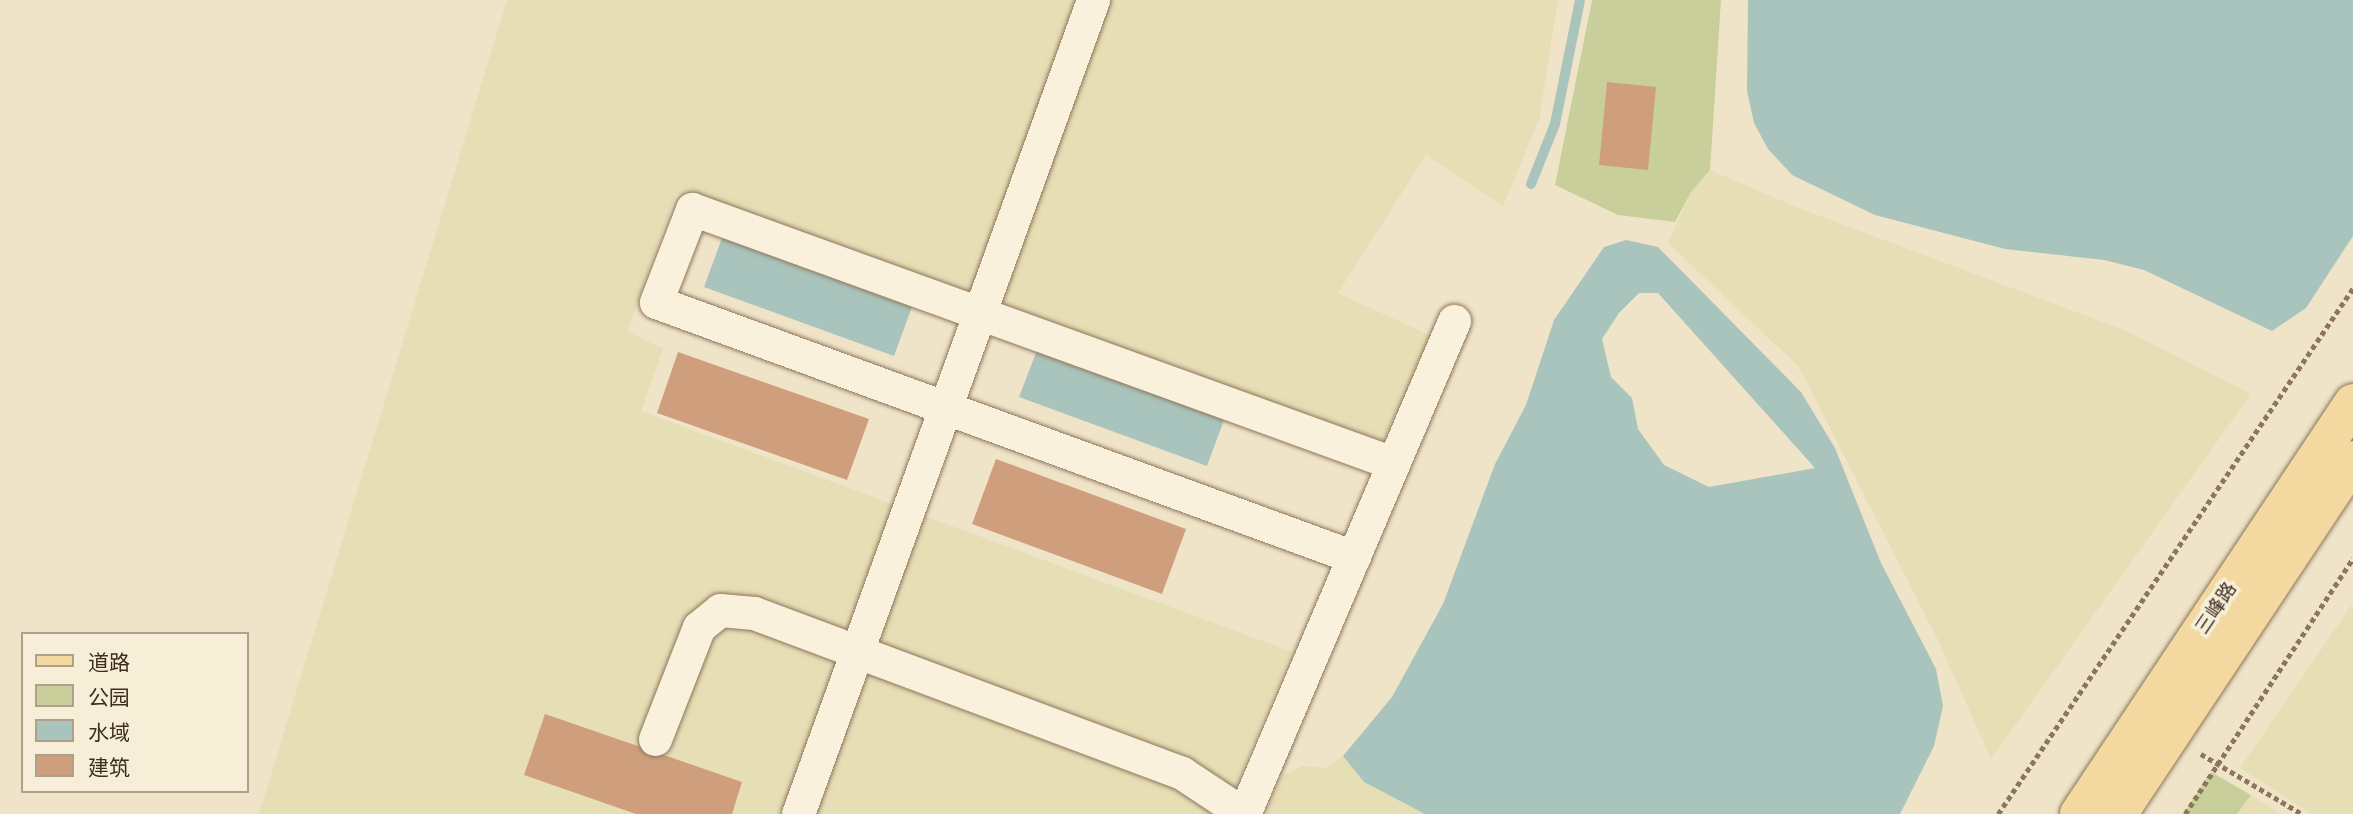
<!DOCTYPE html>
<meta charset="utf-8">
<style>
body{margin:0}
#map{position:relative;width:2353px;height:814px;overflow:hidden;background:#f0e4c8;font-family:"Libre Baskerville","Noto Sans SC",serif}
div>[style]{position:absolute}
.farmland>*{inset:0;background:#e6deb5}
.green>*{inset:0;background:#c9cf9b}
.water>*{inset:0;background:#a9c4bc}
.stream>*{height:10px;margin:-5px;padding:0 5px;transform-origin:5px;border-radius:5px;background:#a9c4bc}
.building>*{inset:0;background:#cf9f7d}
.path>*{height:4.5px;margin-top:-2.25px;transform-origin:0;background:repeating-linear-gradient(90deg,#8d765c 0 5px,transparent 0 8.5px)}
.roads{filter:drop-shadow(0 0 2px #8d765c) drop-shadow(0 0 2px #8d765c)}
.minor>*{height:33px;margin:-16.5px;padding:0 16.5px;transform-origin:16.5px;border-radius:16.5px;background:#faf1dc}
.major>*{height:38px;margin:-19px;padding:0 19px;transform-origin:19px;border-radius:19px;background:#f3d9a0}
span{translate:-50% -50%;white-space:nowrap;text-align:center;line-height:1.15;-webkit-text-stroke:7px #f7eed8;paint-order:stroke}
.street-label{font-size:19px;color:#3d2e20}
.legend{position:absolute;left:21px;top:632px;width:228px;height:161px;box-sizing:border-box;background:#f7eed8;border:2px solid #ada18e;margin:0;padding:9px 12px;list-style:none;font-size:21px;color:#3d2e20}
.legend li{display:flex;align-items:center;gap:14px;height:35px}
.legend b{width:35px;border:2px solid #ada18e}
</style>
<div id="map">
<div class="farmland">
<div style="clip-path:polygon(507px 0,1558px 0,1539px 120px,1503px 206px,1426px 155px,1338px 293px,1431px 336px,1383px 441px,676px 193px,627px 331px,663px 349px,641px 411px,1292px 652px,1224px 814px,259px 814px)"></div>
<div style="clip-path:polygon(1710px 170px,1799px 208px,2124px 330px,2251px 394px,1991px 759px,1938px 640px,1799px 367px,1668px 243px,1691px 192px)"></div>
<div style="clip-path:polygon(2353px 603px,2353px 814px,2312px 814px,2240px 768px)"></div>
<div style="clip-path:polygon(1343px 756px,1364px 782px,1426px 814px,1266px 814px,1282px 776px,1303px 766px,1326px 768px)"></div>
<div style="clip-path:polygon(2251px 795px,2281px 814px,2237px 814px)"></div>
</div>
<div class="green">
<div style="clip-path:polygon(1592px 0,1721px 0,1710px 170px,1691px 192px,1675px 222px,1618px 215px,1555px 185px)"></div>
<div style="clip-path:polygon(2211px 772px,2251px 795px,2237px 814px,2183px 814px)"></div>
</div>
<div class="water">
<div style="clip-path:polygon(1748px 0,2353px 0,2353px 236px,2306px 308px,2272px 331px,2144px 270px,2104px 260px,2005px 249px,1875px 215px,1792px 175px,1768px 149px,1754px 123px,1747px 91px)"></div>
<div style="clip-path:polygon(722px 238px,912px 307px,894px 356px,704px 287px)"></div>
<div style="clip-path:polygon(evenodd,1626px 240px,1658px 247px,1801px 392px,1835px 448px,1881px 563px,1936px 669px,1943px 706px,1934px 746px,1900px 814px,1425px 814px,1364px 782px,1343px 756px,1392px 697px,1443px 604px,1495px 464px,1526px 405px,1554px 320px,1604px 247px,1626px 240px,1639px 293px,1658px 293px,1815px 468px,1709px 487px,1664px 465px,1638px 429px,1632px 398px,1611px 377px,1602px 339px,1619px 313px,1639px 293px)"></div>
<div style="clip-path:polygon(1037px 350px,1224px 420px,1207px 466px,1019px 397px)"></div>
</div>
<div class="stream">
<div style="left:1531px;top:184px;width:65px;rotate:-68.2deg"></div>
<div style="left:1555px;top:124px;width:126px;rotate:-78.6deg"></div>
</div>
<div class="building">
<div style="clip-path:polygon(1607px 82px,1656px 87px,1648px 170px,1599px 165px)"></div>
<div style="clip-path:polygon(678px 352px,869px 419px,847px 480px,657px 413px)"></div>
<div style="clip-path:polygon(996px 459px,1186px 529px,1162px 594px,972px 524px)"></div>
<div style="clip-path:polygon(545px 714px,742px 782px,732px 814px,636px 814px,524px 775px)"></div>
</div>
<div class="path">
<div style="left:2201px;top:754px;width:117px;rotate:30.7deg"></div>
<div style="left:1998px;top:814px;width:635px;rotate:-55.98deg"></div>
<div style="left:2185px;top:814px;width:306px;rotate:-56.7deg"></div>
</div>
<div class="roads">
<div class="minor">
<div style="left:1354px;top:557px;width:743px;rotate:-159.93deg"></div>
<div style="left:656px;top:302px;width:100px;rotate:-68.8deg"></div>
<div style="left:692px;top:209px;width:746px;rotate:19.92deg"></div>
<div style="left:655px;top:739px;width:120px;rotate:-68.6deg"></div>
<div style="left:699px;top:627px;width:27px;rotate:-39deg"></div>
<div style="left:720px;top:610px;width:34px;rotate:5deg"></div>
<div style="left:754px;top:613px;width:457px;rotate:20.5deg"></div>
<div style="left:1182px;top:773px;width:74px;rotate:33.5deg"></div>
<div style="left:798px;top:814px;width:866px;rotate:-70.08deg"></div>
<div style="left:1244px;top:814px;width:536px;rotate:-66.93deg"></div>
</div>
<div class="major">
<div style="left:2079px;top:814px;width:494px;rotate:-56.3deg"></div>
<div style="left:2118px;top:814px;width:425px;rotate:-56.4deg"></div>
</div>
</div>
<div class="street-label">
<span style="left:2216px;top:608px;rotate:-56deg">三峰路</span>
</div>
<ul class="legend">
<li><b style="height:9px;background:#f3d9a0"></b>道路</li>
<li><b style="height:19px;background:#c9cf9b"></b>公园</li>
<li><b style="height:19px;background:#a9c4bc"></b>水域</li>
<li><b style="height:19px;background:#cf9f7d"></b>建筑</li>
</ul>
</div>
